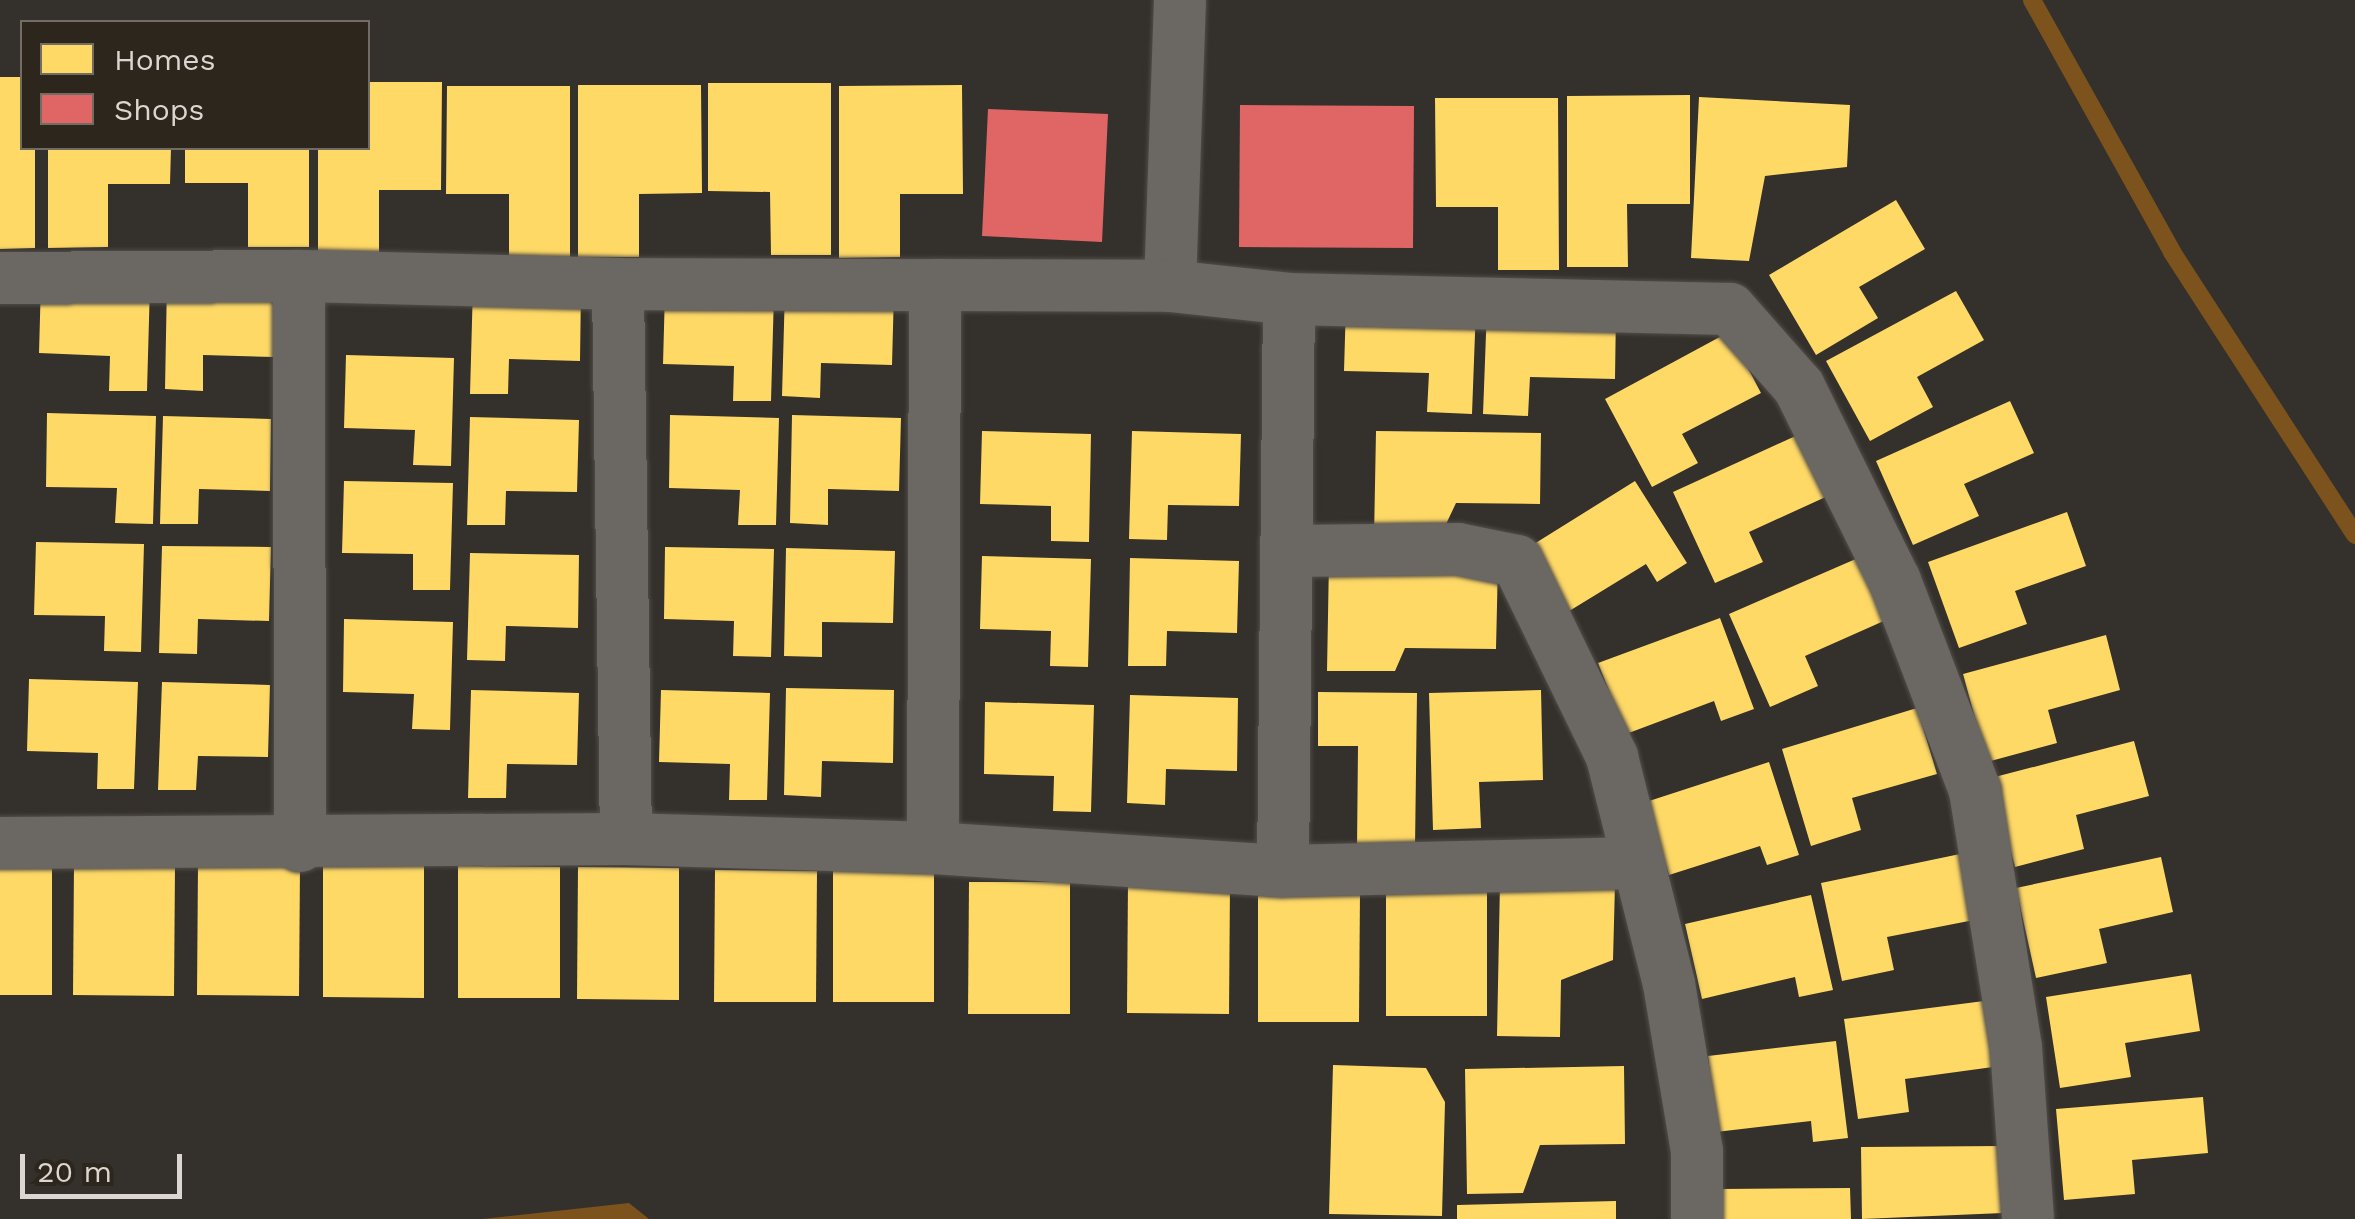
<!DOCTYPE html>
<style>
body{margin:0}
#map{position:relative;width:2355px;height:1219px;overflow:hidden;background:#34302b;font-family:"Work Sans",sans-serif}
div>[style]{position:absolute}
.water>*{inset:0;background:#7c531c}
.homes>*{inset:0;background:#ffd966}
.shops>*{inset:0;background:#e06666}
.stream>*{height:18px;margin:-9px;padding:0 9px;transform-origin:9px;border-radius:9px;background:#7c531c}
.roads{filter:drop-shadow(0 0 2px #514d49) drop-shadow(0 0 2px #514d49)}
.street>*{height:52px;margin:-26px;padding:0 26px;transform-origin:26px;border-radius:26px;background:#6b6762}
span{translate:-50% -50%;white-space:nowrap;text-align:center;line-height:1.15;-webkit-text-stroke:10px #2d261d;paint-order:stroke}
.legend{position:absolute;left:20px;top:20px;width:350px;height:130px;box-sizing:border-box;background:#2d261d;border:2px solid #736c65;margin:0;padding:12px 18px;list-style:none;font-size:30px;color:#dbd6d1}
.legend li{display:flex;align-items:center;gap:20px;height:50px}
.legend b{width:50px;border:2px solid #736c65}
.scale{position:absolute;left:20px;top:1154px;width:162px;height:45px;box-sizing:border-box;border:5px solid #dbd6d1;border-top:0;padding-left:12px;font-size:30px;line-height:35px;white-space:nowrap;color:#dbd6d1;-webkit-text-stroke:8px #2d261d;paint-order:stroke}
</style>
<div id="map">
<div class="water">
<div style="clip-path:polygon(629px 1203px,649px 1219px,482px 1219px)"></div>
</div>
<div class="homes">
<div style="clip-path:polygon(0 77px,22px 77px,22px 148px,35px 148px,35px 248px,0 249px)"></div>
<div style="clip-path:polygon(368px 82px,442px 82px,441px 190px,379px 190px,379px 253px,318px 253px,318px 148px,368px 148px)"></div>
<div style="clip-path:polygon(708px 83px,831px 83px,831px 255px,771px 255px,770px 192px,708px 191px)"></div>
<div style="clip-path:polygon(578px 85px,701px 85px,702px 193px,639px 194px,639px 257px,578px 257px)"></div>
<div style="clip-path:polygon(962px 85px,963px 194px,900px 194px,900px 257px,839px 258px,839px 86px)"></div>
<div style="clip-path:polygon(447px 86px,570px 86px,570px 257px,509px 258px,509px 194px,446px 194px)"></div>
<div style="clip-path:polygon(1690px 95px,1690px 204px,1627px 204px,1628px 267px,1567px 267px,1567px 96px)"></div>
<div style="clip-path:polygon(1699px 97px,1850px 105px,1847px 167px,1765px 176px,1749px 261px,1691px 258px)"></div>
<div style="clip-path:polygon(1435px 98px,1558px 98px,1559px 270px,1498px 270px,1498px 207px,1436px 207px)"></div>
<div style="clip-path:polygon(48px 148px,171px 148px,170px 184px,108px 184px,108px 247px,48px 248px)"></div>
<div style="clip-path:polygon(185px 148px,309px 148px,309px 247px,248px 247px,248px 183px,185px 183px)"></div>
<div style="clip-path:polygon(1896px 200px,1925px 249px,1859px 287px,1878px 318px,1816px 355px,1769px 275px)"></div>
<div style="clip-path:polygon(41px 281px,150px 284px,147px 391px,109px 391px,110px 356px,39px 353px)"></div>
<div style="clip-path:polygon(167px 281px,276px 284px,274px 357px,203px 355px,203px 391px,165px 389px)"></div>
<div style="clip-path:polygon(473px 285px,581px 288px,580px 361px,509px 359px,508px 394px,470px 394px)"></div>
<div style="clip-path:polygon(785px 289px,894px 291px,892px 365px,821px 363px,820px 398px,782px 396px)"></div>
<div style="clip-path:polygon(665px 291px,774px 294px,771px 401px,733px 401px,734px 366px,663px 364px)"></div>
<div style="clip-path:polygon(1956px 291px,1984px 340px,1917px 377px,1933px 407px,1870px 441px,1826px 361px)"></div>
<div style="clip-path:polygon(1346px 303px,1476px 307px,1472px 414px,1427px 412px,1429px 373px,1344px 371px)"></div>
<div style="clip-path:polygon(1487px 307px,1616px 310px,1615px 379px,1530px 377px,1528px 416px,1483px 414px)"></div>
<div style="clip-path:polygon(1729px 332px,1761px 393px,1682px 434px,1698px 463px,1652px 487px,1605px 399px)"></div>
<div style="clip-path:polygon(346px 355px,454px 358px,451px 466px,413px 465px,415px 430px,344px 428px)"></div>
<div style="clip-path:polygon(2010px 401px,2034px 453px,1964px 484px,1979px 516px,1913px 545px,1876px 461px)"></div>
<div style="clip-path:polygon(47px 413px,156px 416px,153px 524px,115px 523px,117px 488px,46px 487px)"></div>
<div style="clip-path:polygon(670px 415px,779px 418px,776px 525px,738px 525px,740px 490px,669px 488px)"></div>
<div style="clip-path:polygon(792px 415px,901px 418px,899px 491px,828px 489px,828px 525px,790px 523px)"></div>
<div style="clip-path:polygon(163px 416px,271px 419px,270px 491px,199px 489px,198px 524px,160px 524px)"></div>
<div style="clip-path:polygon(470px 417px,579px 420px,577px 492px,506px 491px,505px 525px,467px 525px)"></div>
<div style="clip-path:polygon(982px 431px,1091px 434px,1089px 542px,1051px 541px,1051px 506px,980px 504px)"></div>
<div style="clip-path:polygon(1132px 431px,1241px 434px,1239px 506px,1168px 505px,1167px 540px,1129px 539px)"></div>
<div style="clip-path:polygon(1376px 431px,1541px 433px,1540px 504px,1456px 503px,1439px 539px,1374px 538px)"></div>
<div style="clip-path:polygon(1802px 433px,1830px 495px,1749px 532px,1763px 562px,1715px 583px,1673px 492px)"></div>
<div style="clip-path:polygon(344px 481px,453px 483px,450px 590px,413px 590px,413px 554px,342px 553px)"></div>
<div style="clip-path:polygon(1635px 481px,1687px 563px,1657px 582px,1646px 564px,1566px 613px,1526px 549px)"></div>
<div style="clip-path:polygon(2067px 512px,2086px 566px,2015px 591px,2027px 624px,1959px 648px,1928px 562px)"></div>
<div style="clip-path:polygon(36px 542px,144px 544px,141px 652px,104px 651px,105px 616px,34px 615px)"></div>
<div style="clip-path:polygon(162px 546px,271px 547px,269px 621px,198px 619px,197px 654px,159px 653px)"></div>
<div style="clip-path:polygon(665px 547px,774px 549px,771px 657px,733px 656px,734px 621px,664px 619px)"></div>
<div style="clip-path:polygon(786px 548px,895px 551px,893px 623px,822px 622px,822px 657px,784px 656px)"></div>
<div style="clip-path:polygon(470px 553px,579px 555px,578px 628px,506px 626px,505px 661px,467px 660px)"></div>
<div style="clip-path:polygon(982px 556px,1091px 559px,1088px 667px,1050px 666px,1051px 631px,980px 629px)"></div>
<div style="clip-path:polygon(1130px 558px,1239px 561px,1237px 633px,1167px 631px,1166px 666px,1128px 666px)"></div>
<div style="clip-path:polygon(1858px 558px,1886px 620px,1805px 656px,1818px 686px,1770px 707px,1729px 614px)"></div>
<div style="clip-path:polygon(1329px 560px,1498px 563px,1496px 649px,1405px 648px,1395px 671px,1327px 671px)"></div>
<div style="clip-path:polygon(1720px 618px,1754px 709px,1721px 721px,1714px 701px,1626px 734px,1598px 663px)"></div>
<div style="clip-path:polygon(344px 619px,453px 622px,450px 730px,412px 729px,414px 694px,343px 692px)"></div>
<div style="clip-path:polygon(2106px 635px,2120px 690px,2048px 710px,2057px 743px,1987px 762px,1963px 674px)"></div>
<div style="clip-path:polygon(29px 679px,138px 682px,134px 789px,97px 789px,98px 753px,27px 751px)"></div>
<div style="clip-path:polygon(162px 682px,270px 685px,268px 757px,198px 756px,196px 790px,158px 790px)"></div>
<div style="clip-path:polygon(786px 688px,894px 690px,893px 763px,822px 761px,821px 797px,784px 795px)"></div>
<div style="clip-path:polygon(471px 690px,579px 693px,577px 765px,507px 764px,506px 798px,468px 798px)"></div>
<div style="clip-path:polygon(661px 690px,770px 693px,767px 800px,729px 800px,730px 764px,659px 762px)"></div>
<div style="clip-path:polygon(1541px 690px,1543px 780px,1479px 782px,1481px 828px,1433px 830px,1429px 693px)"></div>
<div style="clip-path:polygon(1318px 692px,1417px 693px,1415px 849px,1357px 848px,1358px 746px,1318px 746px)"></div>
<div style="clip-path:polygon(1130px 695px,1238px 698px,1237px 771px,1166px 769px,1165px 805px,1127px 803px)"></div>
<div style="clip-path:polygon(985px 702px,1094px 705px,1091px 812px,1053px 811px,1054px 776px,984px 774px)"></div>
<div style="clip-path:polygon(1917px 708px,1937px 774px,1852px 798px,1861px 830px,1811px 846px,1782px 749px)"></div>
<div style="clip-path:polygon(2134px 741px,2149px 796px,2076px 815px,2084px 849px,2015px 867px,1991px 778px)"></div>
<div style="clip-path:polygon(1769px 762px,1799px 855px,1767px 865px,1760px 846px,1669px 875px,1646px 802px)"></div>
<div style="clip-path:polygon(1960px 854px,1974px 920px,1887px 937px,1894px 970px,1842px 981px,1821px 883px)"></div>
<div style="clip-path:polygon(2161px 857px,2173px 912px,2099px 929px,2107px 963px,2036px 978px,2016px 888px)"></div>
<div style="clip-path:polygon(0 862px,52px 863px,52px 995px,0 995px)"></div>
<div style="clip-path:polygon(74px 863px,175px 864px,174px 996px,73px 995px)"></div>
<div style="clip-path:polygon(198px 864px,300px 864px,299px 996px,197px 995px)"></div>
<div style="clip-path:polygon(323px 866px,424px 866px,424px 998px,323px 997px)"></div>
<div style="clip-path:polygon(458px 866px,560px 867px,560px 998px,458px 998px)"></div>
<div style="clip-path:polygon(578px 867px,679px 868px,679px 1000px,577px 999px)"></div>
<div style="clip-path:polygon(715px 870px,817px 871px,816px 1002px,714px 1002px)"></div>
<div style="clip-path:polygon(833px 870px,934px 870px,934px 1002px,833px 1002px)"></div>
<div style="clip-path:polygon(1128px 881px,1230px 882px,1229px 1014px,1127px 1013px)"></div>
<div style="clip-path:polygon(969px 882px,1070px 882px,1070px 1014px,968px 1014px)"></div>
<div style="clip-path:polygon(1500px 882px,1615px 885px,1613px 960px,1561px 980px,1560px 1037px,1497px 1036px)"></div>
<div style="clip-path:polygon(1386px 884px,1487px 884px,1487px 1016px,1386px 1016px)"></div>
<div style="clip-path:polygon(1258px 890px,1360px 890px,1359px 1022px,1258px 1022px)"></div>
<div style="clip-path:polygon(1811px 895px,1833px 990px,1799px 997px,1795px 977px,1702px 999px,1685px 924px)"></div>
<div style="clip-path:polygon(2191px 974px,2200px 1031px,2125px 1043px,2131px 1077px,2060px 1088px,2046px 997px)"></div>
<div style="clip-path:polygon(1984px 1001px,1993px 1067px,1905px 1079px,1909px 1112px,1858px 1119px,1844px 1019px)"></div>
<div style="clip-path:polygon(1836px 1041px,1848px 1138px,1813px 1142px,1811px 1121px,1716px 1132px,1708px 1056px)"></div>
<div style="clip-path:polygon(1333px 1065px,1426px 1068px,1445px 1102px,1442px 1216px,1329px 1214px)"></div>
<div style="clip-path:polygon(1624px 1066px,1625px 1144px,1540px 1145px,1523px 1193px,1467px 1194px,1465px 1069px)"></div>
<div style="clip-path:polygon(2203px 1097px,2208px 1153px,2132px 1160px,2135px 1194px,2064px 1200px,2056px 1109px)"></div>
<div style="clip-path:polygon(2003px 1146px,2003px 1213px,1862px 1219px,1861px 1147px)"></div>
<div style="clip-path:polygon(1850px 1188px,1851px 1219px,1721px 1219px,1721px 1189px)"></div>
<div style="clip-path:polygon(1616px 1201px,1616px 1219px,1457px 1219px,1457px 1205px)"></div>
</div>
<div class="shops">
<div style="clip-path:polygon(1240px 105px,1414px 106px,1413px 248px,1239px 247px)"></div>
<div style="clip-path:polygon(988px 109px,1108px 114px,1102px 242px,982px 236px)"></div>
</div>
<div class="stream">
<div style="left:2032px;top:0;width:288px;rotate:60.9deg"></div>
<div style="left:2172px;top:252px;width:337px;rotate:57.1deg"></div>
</div>
<div class="roads">
<div class="street">
<div style="left:0;top:278px;width:299px;rotate:-0.4deg"></div>
<div style="left:1170px;top:286px;width:286px;rotate:-88deg"></div>
<div style="left:1289px;top:551px;width:169px;rotate:-0.7deg"></div>
<div style="left:1458px;top:549px;width:60px;rotate:11.5deg"></div>
<div style="left:1517px;top:561px;width:218px;rotate:64.1deg"></div>
<div style="left:1612px;top:757px;width:234px;rotate:75.9deg"></div>
<div style="left:1669px;top:984px;width:169px;rotate:80.5deg"></div>
<div style="left:1697px;top:1151px;width:68px;rotate:90deg"></div>
<div style="left:626px;top:839px;width:555px;rotate:-90.83deg"></div>
<div style="left:618px;top:284px;width:317px;rotate:0.2deg"></div>
<div style="left:0;top:843px;width:626px;rotate:-0.37deg"></div>
<div style="left:626px;top:839px;width:307px;rotate:1.7deg"></div>
<div style="left:933px;top:848px;width:351px;rotate:3.8deg"></div>
<div style="left:1283px;top:871px;width:355px;rotate:-1.3deg"></div>
<div style="left:300px;top:846px;width:570px;rotate:-90.1deg"></div>
<div style="left:299px;top:276px;width:319px;rotate:1.4deg"></div>
<div style="left:933px;top:848px;width:563px;rotate:-89.8deg"></div>
<div style="left:935px;top:285px;width:235px;rotate:0.2deg"></div>
<div style="left:1170px;top:286px;width:120px;rotate:6.2deg"></div>
<div style="left:1289px;top:299px;width:441px;rotate:1.3deg"></div>
<div style="left:1730px;top:309px;width:104px;rotate:48.5deg"></div>
<div style="left:1799px;top:387px;width:216px;rotate:63.7deg"></div>
<div style="left:1895px;top:581px;width:225px;rotate:69.1deg"></div>
<div style="left:1975px;top:791px;width:259px;rotate:80.9deg"></div>
<div style="left:2016px;top:1047px;width:172px;rotate:86deg"></div>
<div style="left:1283px;top:871px;width:572px;rotate:-89.4deg"></div>
</div>
</div>
<ul class="legend">
<li><b style="height:28px;background:#ffd966"></b>Homes</li>
<li><b style="height:28px;background:#e06666"></b>Shops</li>
</ul>
<div class="scale">20 m</div>
</div>
